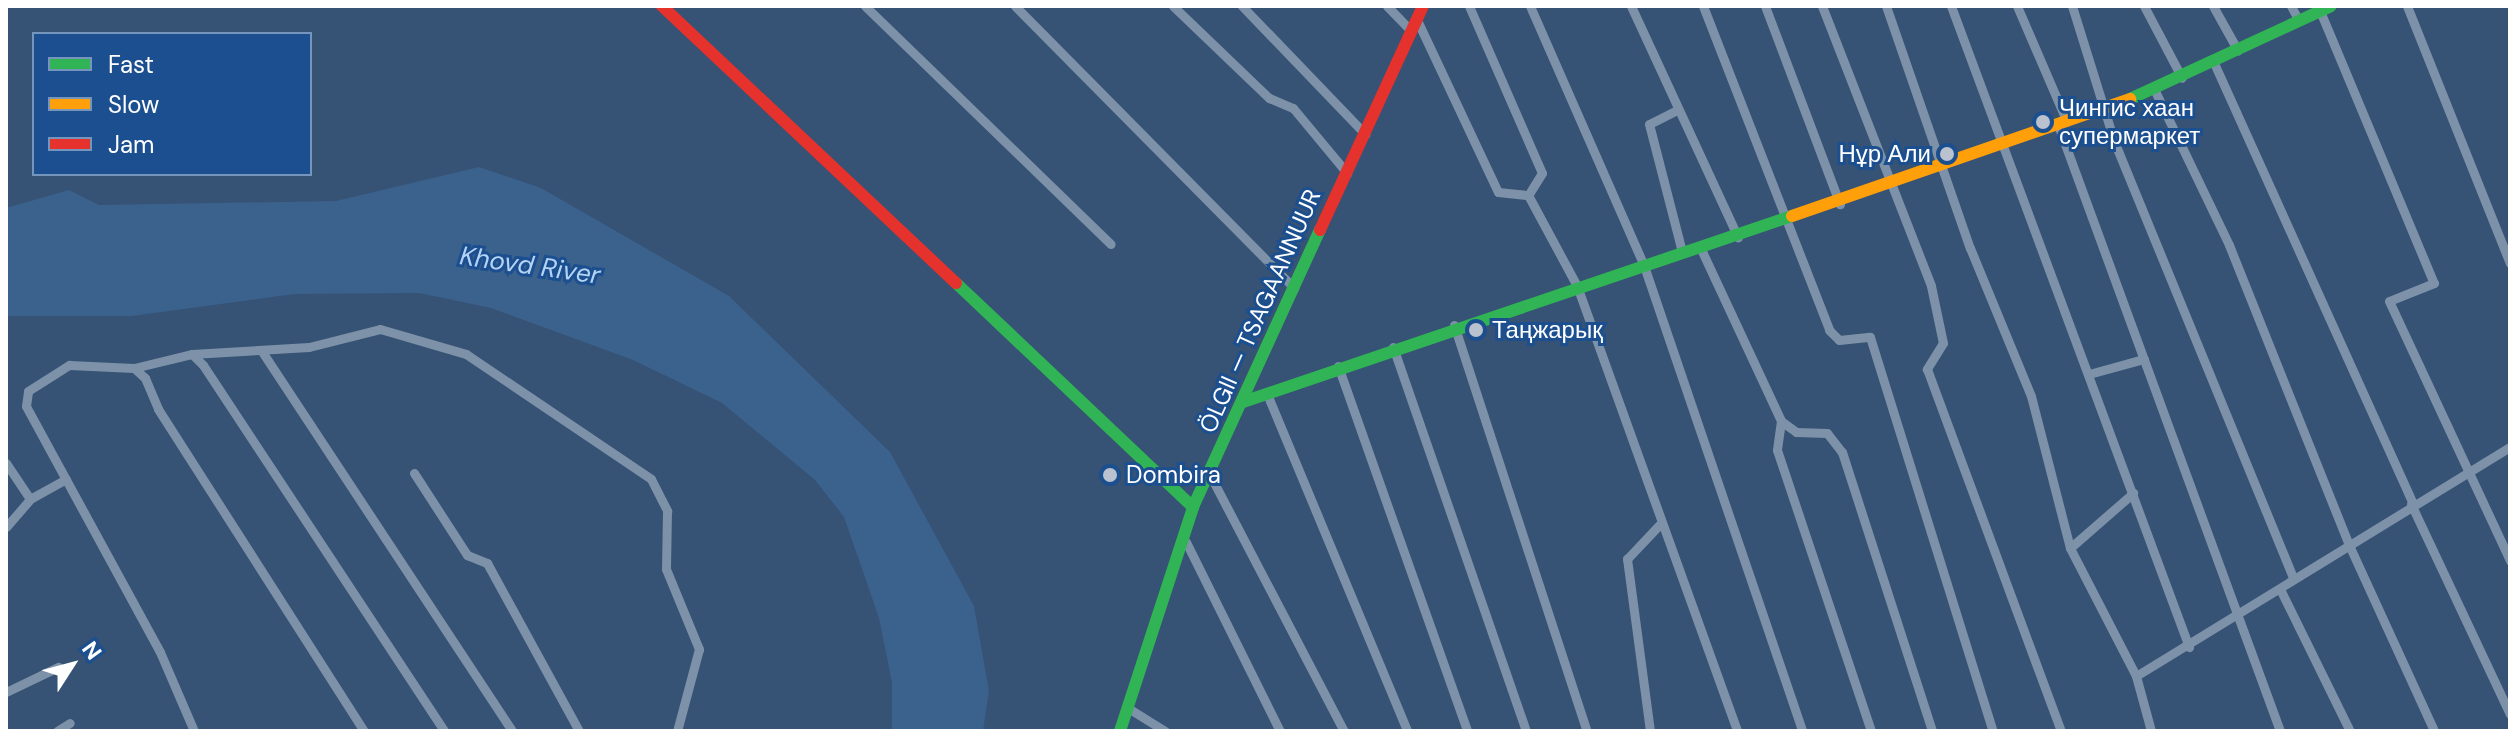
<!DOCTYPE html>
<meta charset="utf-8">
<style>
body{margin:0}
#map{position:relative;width:2516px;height:737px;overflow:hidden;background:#365274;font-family:"DM Sans",sans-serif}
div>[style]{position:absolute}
.water>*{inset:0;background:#3b618d}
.street>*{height:9px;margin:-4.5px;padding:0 4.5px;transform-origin:4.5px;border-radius:4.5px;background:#7d92a8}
.fast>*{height:12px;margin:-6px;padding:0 6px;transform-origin:6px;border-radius:6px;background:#30b455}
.slow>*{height:12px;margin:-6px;padding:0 6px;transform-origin:6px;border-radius:6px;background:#ff9f0a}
.jam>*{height:12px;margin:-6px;padding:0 6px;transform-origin:6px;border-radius:6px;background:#e5322d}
.dots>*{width:22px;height:22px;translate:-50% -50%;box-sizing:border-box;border:4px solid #1b4f8f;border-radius:50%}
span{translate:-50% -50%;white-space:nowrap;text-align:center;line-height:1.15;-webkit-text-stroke:6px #1b4f8f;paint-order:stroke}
.poi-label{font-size:24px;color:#fff}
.left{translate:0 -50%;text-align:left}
.right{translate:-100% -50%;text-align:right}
.street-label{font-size:24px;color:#fff}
.water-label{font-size:26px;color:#b5d3f5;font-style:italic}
.frame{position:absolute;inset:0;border:8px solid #fff;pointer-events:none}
.legend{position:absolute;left:32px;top:32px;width:280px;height:144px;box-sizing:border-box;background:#1b4f8f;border:2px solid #7695bc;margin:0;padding:10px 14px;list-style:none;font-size:24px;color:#fff}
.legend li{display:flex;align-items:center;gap:16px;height:40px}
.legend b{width:40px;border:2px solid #7695bc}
.north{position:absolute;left:32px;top:625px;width:80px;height:80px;-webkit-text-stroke:6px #1b4f8f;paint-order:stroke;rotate:54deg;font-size:22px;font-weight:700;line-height:32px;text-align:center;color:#fff}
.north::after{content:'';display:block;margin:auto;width:28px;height:36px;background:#fff;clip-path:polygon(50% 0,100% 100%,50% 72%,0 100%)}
</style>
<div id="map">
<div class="water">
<div style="clip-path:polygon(479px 167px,541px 188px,729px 296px,890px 452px,974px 606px,989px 691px,983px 731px,892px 731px,892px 683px,879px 618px,844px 517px,815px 480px,722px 403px,633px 360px,491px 308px,419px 293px,294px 294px,132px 316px,6px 316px,6px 208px,69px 190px,99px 205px,336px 201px)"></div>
</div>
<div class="street">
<div style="left:865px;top:6px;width:342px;rotate:44.1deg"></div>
<div style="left:1015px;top:6px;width:397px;rotate:45.3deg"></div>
<div style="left:1173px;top:6px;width:133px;rotate:43.8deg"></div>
<div style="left:1269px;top:98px;width:26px;rotate:23deg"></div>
<div style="left:1293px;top:108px;width:85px;rotate:50.3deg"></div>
<div style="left:1242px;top:6px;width:178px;rotate:46.1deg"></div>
<div style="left:1387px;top:6px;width:35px;rotate:46deg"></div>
<div style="left:1469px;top:6px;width:182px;rotate:66.4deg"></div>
<div style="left:1542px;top:173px;width:26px;rotate:122deg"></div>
<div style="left:1528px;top:195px;width:103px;rotate:61.7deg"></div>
<div style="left:1577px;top:286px;width:473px;rotate:70.2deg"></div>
<div style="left:1530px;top:6px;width:281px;rotate:66.3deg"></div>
<div style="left:1643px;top:263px;width:494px;rotate:71.2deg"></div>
<div style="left:1631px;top:6px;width:255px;rotate:65.2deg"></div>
<div style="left:1703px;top:6px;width:348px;rotate:68.7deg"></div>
<div style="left:1829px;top:330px;width:14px;rotate:45deg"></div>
<div style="left:1839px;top:340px;width:31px;rotate:-6deg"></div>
<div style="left:1870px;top:337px;width:413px;rotate:72.7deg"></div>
<div style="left:1765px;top:6px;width:212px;rotate:69.3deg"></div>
<div style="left:1822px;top:6px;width:300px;rotate:68.7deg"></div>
<div style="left:1931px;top:286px;width:58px;rotate:78.1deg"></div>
<div style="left:1943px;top:343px;width:31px;rotate:122deg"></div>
<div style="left:1927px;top:369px;width:386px;rotate:69.7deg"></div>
<div style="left:1886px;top:6px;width:256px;rotate:70.9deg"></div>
<div style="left:1970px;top:248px;width:160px;rotate:67.6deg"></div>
<div style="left:2031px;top:396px;width:157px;rotate:75.6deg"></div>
<div style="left:2070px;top:548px;width:144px;rotate:62.7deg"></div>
<div style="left:2136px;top:676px;width:57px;rotate:74.7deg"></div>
<div style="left:1951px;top:6px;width:684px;rotate:69.63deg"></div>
<div style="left:2017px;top:6px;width:126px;rotate:66.7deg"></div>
<div style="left:2072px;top:6px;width:141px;rotate:72.7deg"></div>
<div style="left:2114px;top:141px;width:472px;rotate:67.7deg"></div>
<div style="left:2144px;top:6px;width:81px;rotate:62.2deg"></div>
<div style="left:2213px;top:6px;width:51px;rotate:60.9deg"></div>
<div style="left:2291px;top:6px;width:17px;rotate:62deg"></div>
<div style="left:2407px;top:6px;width:277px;rotate:68.2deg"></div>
<div style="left:2320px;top:11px;width:295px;rotate:67.3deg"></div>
<div style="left:2434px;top:283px;width:48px;rotate:158.2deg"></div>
<div style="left:2389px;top:301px;width:287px;rotate:65deg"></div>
<div style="left:1417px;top:20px;width:190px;rotate:64.8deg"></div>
<div style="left:1498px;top:192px;width:30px;rotate:6deg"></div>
<div style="left:2214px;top:63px;width:481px;rotate:65.7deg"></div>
<div style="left:2155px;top:91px;width:171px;rotate:64.3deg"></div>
<div style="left:2229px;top:245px;width:323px;rotate:68.2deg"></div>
<div style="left:2349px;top:545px;width:205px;rotate:65.4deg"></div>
<div style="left:1677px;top:110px;width:31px;rotate:153deg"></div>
<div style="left:1649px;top:124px;width:132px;rotate:75.5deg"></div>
<div style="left:2058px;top:125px;width:645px;rotate:69.88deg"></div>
<div style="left:1700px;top:247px;width:192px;rotate:65deg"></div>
<div style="left:1781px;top:421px;width:29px;rotate:98deg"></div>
<div style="left:1777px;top:450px;width:296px;rotate:71.5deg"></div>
<div style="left:1454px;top:325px;width:427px;rotate:71.9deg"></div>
<div style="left:1393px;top:347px;width:406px;rotate:70.9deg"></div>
<div style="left:261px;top:350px;width:456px;rotate:56.6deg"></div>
<div style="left:192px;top:354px;width:117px;rotate:-3.4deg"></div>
<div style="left:309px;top:347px;width:73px;rotate:-14.2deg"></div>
<div style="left:380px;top:329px;width:90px;rotate:16.2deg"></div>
<div style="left:466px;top:354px;width:223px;rotate:34deg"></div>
<div style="left:651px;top:479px;width:36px;rotate:63deg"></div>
<div style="left:667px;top:511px;width:58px;rotate:91deg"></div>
<div style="left:666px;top:569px;width:87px;rotate:67.6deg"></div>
<div style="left:699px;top:649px;width:85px;rotate:105deg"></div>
<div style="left:1338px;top:366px;width:387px;rotate:70.5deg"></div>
<div style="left:134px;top:368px;width:60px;rotate:-13.6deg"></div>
<div style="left:192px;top:354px;width:16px;rotate:45deg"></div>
<div style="left:203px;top:365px;width:438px;rotate:56.6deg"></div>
<div style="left:2089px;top:374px;width:57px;rotate:-15.3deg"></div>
<div style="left:1267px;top:394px;width:365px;rotate:67.4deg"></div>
<div style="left:1781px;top:421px;width:19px;rotate:36deg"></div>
<div style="left:1796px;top:432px;width:31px;rotate:2deg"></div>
<div style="left:1827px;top:433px;width:24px;rotate:52deg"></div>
<div style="left:1842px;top:452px;width:293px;rotate:72.1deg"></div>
<div style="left:6px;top:463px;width:43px;rotate:56.3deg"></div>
<div style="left:414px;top:473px;width:98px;rotate:57.1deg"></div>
<div style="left:467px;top:555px;width:22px;rotate:22deg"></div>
<div style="left:487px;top:563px;width:192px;rotate:61.3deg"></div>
<div style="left:1210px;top:475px;width:289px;rotate:62.4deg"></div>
<div style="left:2411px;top:504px;width:232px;rotate:64.8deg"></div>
<div style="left:6px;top:527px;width:37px;rotate:-49deg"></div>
<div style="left:30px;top:499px;width:41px;rotate:-29.1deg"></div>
<div style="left:1186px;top:542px;width:211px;rotate:63.6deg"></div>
<div style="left:2070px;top:548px;width:84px;rotate:-41.1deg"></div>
<div style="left:2281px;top:591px;width:156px;rotate:63.8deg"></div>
<div style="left:2136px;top:676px;width:439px;rotate:-31.5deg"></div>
<div style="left:6px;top:692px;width:58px;rotate:-25.7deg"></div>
<div style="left:1128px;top:708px;width:44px;rotate:31.9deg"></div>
<div style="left:57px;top:731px;width:15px;rotate:-32deg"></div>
<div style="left:194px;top:731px;width:86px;rotate:-113.3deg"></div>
<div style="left:160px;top:652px;width:280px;rotate:-118.6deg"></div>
<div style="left:26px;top:406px;width:15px;rotate:-82deg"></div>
<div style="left:28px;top:391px;width:49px;rotate:-32.4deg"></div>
<div style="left:69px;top:365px;width:65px;rotate:2.6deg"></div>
<div style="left:134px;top:368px;width:15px;rotate:42deg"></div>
<div style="left:145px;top:378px;width:34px;rotate:67deg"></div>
<div style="left:158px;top:409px;width:382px;rotate:57.4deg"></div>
<div style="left:1650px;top:731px;width:174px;rotate:-97.6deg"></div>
<div style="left:1627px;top:559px;width:47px;rotate:-46.7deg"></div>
</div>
<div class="fast">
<div style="left:2130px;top:99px;width:221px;rotate:-24.8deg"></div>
<div style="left:956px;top:283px;width:326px;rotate:43.4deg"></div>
<div style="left:1243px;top:402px;width:580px;rotate:-18.72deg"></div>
<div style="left:1120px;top:731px;width:236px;rotate:-71.9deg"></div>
<div style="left:1193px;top:507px;width:305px;rotate:-65.4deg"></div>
</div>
<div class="slow">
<div style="left:1792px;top:216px;width:358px;rotate:-19.1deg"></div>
</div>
<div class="jam">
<div style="left:662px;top:6px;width:404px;rotate:43.3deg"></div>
<div style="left:1320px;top:230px;width:247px;rotate:-65.3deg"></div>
</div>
<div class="dots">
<div style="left:2043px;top:122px;background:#b9c2ce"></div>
<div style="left:1947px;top:154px;background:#b9c2ce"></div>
<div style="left:1476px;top:330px;background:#b9c2ce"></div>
<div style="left:1110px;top:475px;background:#b9c2ce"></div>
</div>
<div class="poi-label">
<span class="left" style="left:2059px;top:122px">Чингис хаан<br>супермаркет</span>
<span class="right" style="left:1931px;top:154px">Нұр Али</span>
<span class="left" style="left:1492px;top:330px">Таңжарық</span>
<span class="left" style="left:1126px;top:475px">Dombira</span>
</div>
<div class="street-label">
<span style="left:1260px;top:311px;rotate:-66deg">ÖLGII — TSAGAANNUUR</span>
</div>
<div class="water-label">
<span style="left:530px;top:266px;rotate:8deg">Khovd River</span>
</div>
<div class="frame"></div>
<ul class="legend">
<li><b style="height:10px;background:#30b455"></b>Fast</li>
<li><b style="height:10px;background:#ff9f0a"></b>Slow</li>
<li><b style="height:10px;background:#e5322d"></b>Jam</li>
</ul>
<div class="north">N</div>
</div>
